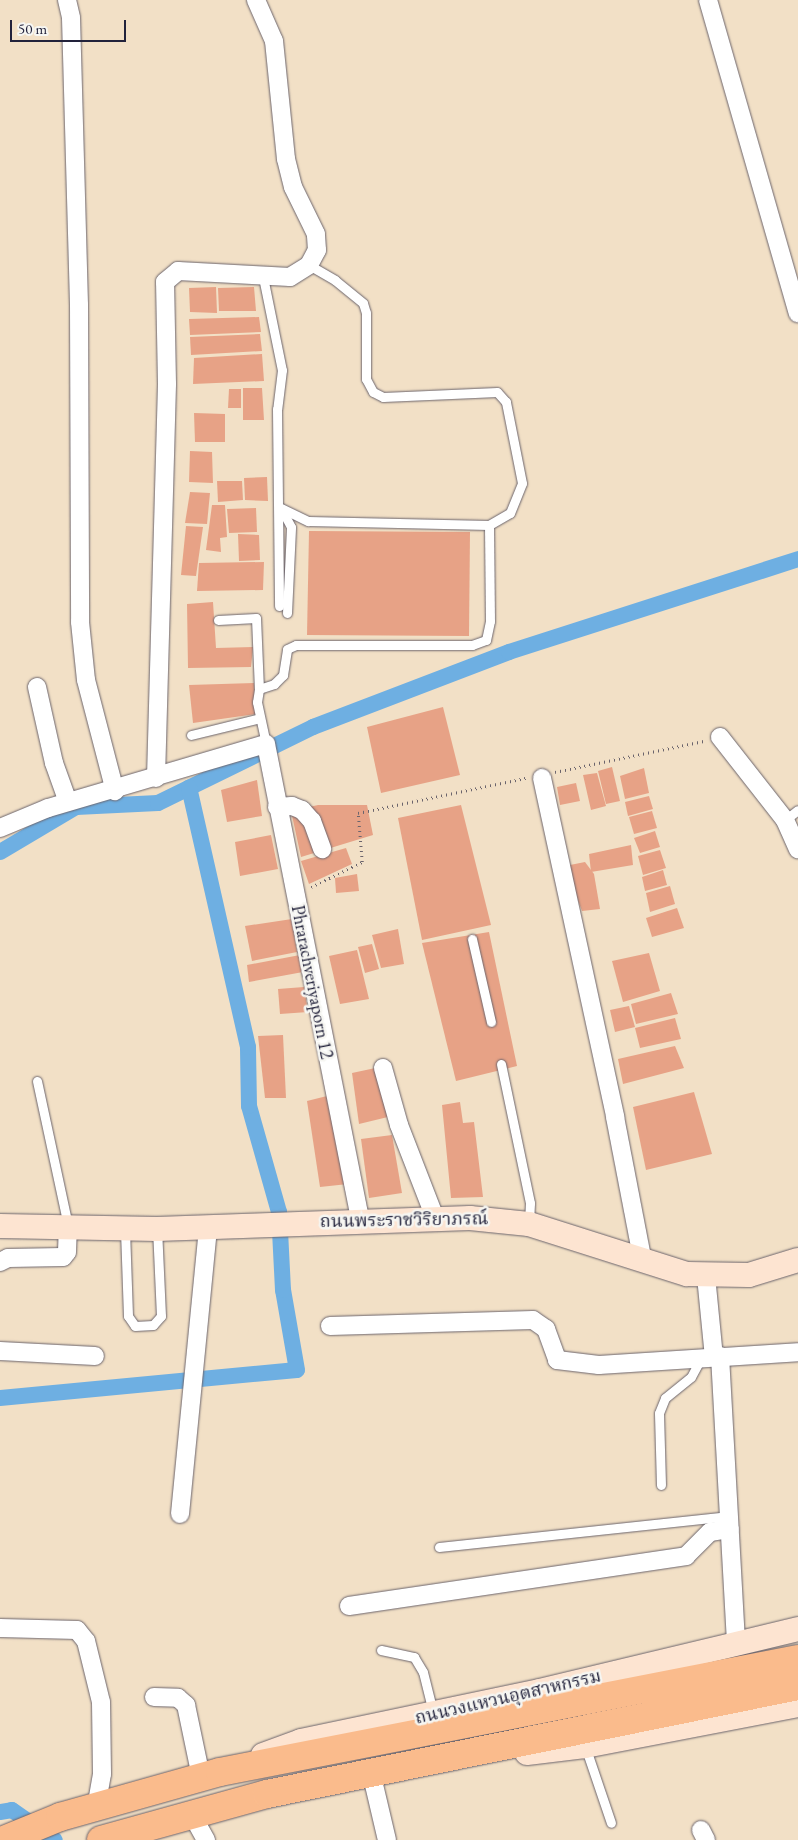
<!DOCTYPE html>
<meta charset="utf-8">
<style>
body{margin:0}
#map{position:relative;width:798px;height:1840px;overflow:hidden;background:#f2e0c6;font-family:"EB Garamond","Noto Serif Thai",serif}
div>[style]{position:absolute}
.canal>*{height:16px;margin:-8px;padding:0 8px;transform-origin:8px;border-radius:8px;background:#6eafe2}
.building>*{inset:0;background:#e7a286}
.path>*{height:2.5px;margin-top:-1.25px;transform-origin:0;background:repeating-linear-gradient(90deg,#6b646c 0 1px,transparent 0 5px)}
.roads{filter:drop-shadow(0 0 1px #6b646c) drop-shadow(0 0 1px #6b646c)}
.service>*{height:9px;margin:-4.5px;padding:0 4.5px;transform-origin:4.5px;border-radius:4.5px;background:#fff}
.minor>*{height:18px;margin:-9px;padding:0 9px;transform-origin:9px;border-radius:9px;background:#fff}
.secondary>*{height:24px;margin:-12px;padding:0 12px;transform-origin:12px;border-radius:12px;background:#fde4d1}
.primary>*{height:28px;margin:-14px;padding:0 14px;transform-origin:14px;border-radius:14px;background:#fabb8c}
span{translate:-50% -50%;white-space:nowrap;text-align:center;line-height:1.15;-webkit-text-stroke:5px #f6f6f2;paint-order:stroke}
.street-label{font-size:18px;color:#22223b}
.scale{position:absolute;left:10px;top:20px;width:116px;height:22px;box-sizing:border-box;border:2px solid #22223b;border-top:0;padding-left:6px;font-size:15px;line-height:18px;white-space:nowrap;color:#22223b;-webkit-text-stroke:4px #f6f6f2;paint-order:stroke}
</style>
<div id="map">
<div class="canal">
<div style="left:0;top:852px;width:88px;rotate:-30.6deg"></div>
<div style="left:76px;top:807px;width:82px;rotate:-2.8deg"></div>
<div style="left:158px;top:803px;width:173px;rotate:-26.1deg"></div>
<div style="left:313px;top:727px;width:210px;rotate:-20.9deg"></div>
<div style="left:509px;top:652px;width:304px;rotate:-17.8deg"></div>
<div style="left:0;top:1398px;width:298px;rotate:-5.4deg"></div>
<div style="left:297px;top:1370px;width:81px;rotate:-99.9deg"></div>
<div style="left:283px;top:1290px;width:78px;rotate:-92.9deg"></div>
<div style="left:279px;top:1212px;width:110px;rotate:-105.8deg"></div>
<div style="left:249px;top:1106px;width:59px;rotate:-91deg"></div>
<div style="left:248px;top:1047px;width:266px;rotate:-102.8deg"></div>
<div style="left:0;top:1812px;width:12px;rotate:-9deg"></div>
<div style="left:12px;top:1810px;width:52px;rotate:34.9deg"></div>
</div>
<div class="building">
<div style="clip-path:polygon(216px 287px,217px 313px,190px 312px,189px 288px)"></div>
<div style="clip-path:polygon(254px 287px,256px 311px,219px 311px,218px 288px)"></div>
<div style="clip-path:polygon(259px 317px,261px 332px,190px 335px,189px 319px)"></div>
<div style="clip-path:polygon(260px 334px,262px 351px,191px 355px,190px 337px)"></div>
<div style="clip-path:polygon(262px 354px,264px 381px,193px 384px,194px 358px)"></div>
<div style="clip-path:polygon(243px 388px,262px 388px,264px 420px,243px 420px)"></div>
<div style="clip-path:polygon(229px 389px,241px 389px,241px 408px,228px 408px)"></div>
<div style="clip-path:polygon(194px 413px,225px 414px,225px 442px,195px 442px)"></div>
<div style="clip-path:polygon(190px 451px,212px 452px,213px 483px,189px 482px)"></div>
<div style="clip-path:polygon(267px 477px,268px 501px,245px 500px,244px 478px)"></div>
<div style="clip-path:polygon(217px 481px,242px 481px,243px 500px,218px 502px)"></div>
<div style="clip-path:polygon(190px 492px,210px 493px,207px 524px,185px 523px)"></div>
<div style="clip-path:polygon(212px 505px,225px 505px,227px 537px,220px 538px,221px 552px,206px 550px)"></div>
<div style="clip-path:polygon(256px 508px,257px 532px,229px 533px,227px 509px)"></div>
<div style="clip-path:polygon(186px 526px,203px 527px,196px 576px,181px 575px)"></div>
<div style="clip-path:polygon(309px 531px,470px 532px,469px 636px,307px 635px)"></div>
<div style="clip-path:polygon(238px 534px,259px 535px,260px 560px,239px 561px)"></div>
<div style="clip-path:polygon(264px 562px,263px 590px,197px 591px,199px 563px)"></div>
<div style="clip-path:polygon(213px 602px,216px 648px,253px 647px,251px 667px,188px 668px,187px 604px)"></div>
<div style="clip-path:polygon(254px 683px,256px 714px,193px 723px,189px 685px)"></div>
<div style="clip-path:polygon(443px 707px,460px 775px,381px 793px,367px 727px)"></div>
<div style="clip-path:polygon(612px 767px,620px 801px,606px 804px,598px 771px)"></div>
<div style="clip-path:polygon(644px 768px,649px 793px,625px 799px,620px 776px)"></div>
<div style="clip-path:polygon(597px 773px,606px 806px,591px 810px,583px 775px)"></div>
<div style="clip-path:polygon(257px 780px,262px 816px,227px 822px,221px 790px)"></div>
<div style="clip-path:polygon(576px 783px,580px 801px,560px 805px,557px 787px)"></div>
<div style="clip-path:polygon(649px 796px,653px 809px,628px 816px,625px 802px)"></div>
<div style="clip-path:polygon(318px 805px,367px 805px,373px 835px,301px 857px,291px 811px)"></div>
<div style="clip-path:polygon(461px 805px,491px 925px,422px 940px,398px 818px)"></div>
<div style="clip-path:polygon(652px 811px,657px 828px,634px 834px,629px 817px)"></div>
<div style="clip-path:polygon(655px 831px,660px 847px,640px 853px,634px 838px)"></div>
<div style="clip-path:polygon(271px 835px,278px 869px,240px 876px,235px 842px)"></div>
<div style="clip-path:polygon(631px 845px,633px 865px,591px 872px,589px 854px)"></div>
<div style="clip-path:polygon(346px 848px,352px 864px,309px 884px,301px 861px)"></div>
<div style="clip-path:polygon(660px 850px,666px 868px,643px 875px,638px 856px)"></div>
<div style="clip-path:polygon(585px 862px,594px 874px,600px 909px,582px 911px,565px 866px)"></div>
<div style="clip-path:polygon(663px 870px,667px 885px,645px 891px,642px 877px)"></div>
<div style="clip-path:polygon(357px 874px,359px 891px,336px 893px,335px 878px)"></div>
<div style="clip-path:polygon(670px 886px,675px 904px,650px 912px,646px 893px)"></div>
<div style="clip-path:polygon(677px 908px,684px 928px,652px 937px,646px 918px)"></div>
<div style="clip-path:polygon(292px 919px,297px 952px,252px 961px,245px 926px)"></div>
<div style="clip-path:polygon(398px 929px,404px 964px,381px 968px,372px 935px)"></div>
<div style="clip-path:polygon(489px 932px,517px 1066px,456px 1081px,422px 943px)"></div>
<div style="clip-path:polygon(372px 944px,379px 969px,365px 973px,358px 947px)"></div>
<div style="clip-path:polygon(357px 950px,369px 999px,340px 1004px,329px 956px)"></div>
<div style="clip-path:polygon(649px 953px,660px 991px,623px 1002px,612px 961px)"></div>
<div style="clip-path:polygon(300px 955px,303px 972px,249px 982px,247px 965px)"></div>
<div style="clip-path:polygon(304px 987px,308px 1012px,280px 1014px,278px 989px)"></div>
<div style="clip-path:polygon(671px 993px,678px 1014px,636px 1024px,631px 1004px)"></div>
<div style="clip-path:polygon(629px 1006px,635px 1027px,615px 1032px,610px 1010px)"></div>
<div style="clip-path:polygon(675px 1018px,681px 1039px,640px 1048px,635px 1028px)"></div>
<div style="clip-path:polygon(283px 1035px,286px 1098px,265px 1098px,258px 1036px)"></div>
<div style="clip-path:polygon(675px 1046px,684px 1068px,623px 1084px,618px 1059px)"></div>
<div style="clip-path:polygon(380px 1067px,392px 1116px,359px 1124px,352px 1073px)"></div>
<div style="clip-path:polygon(694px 1092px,712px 1154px,646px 1170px,633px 1107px)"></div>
<div style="clip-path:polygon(331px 1095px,348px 1184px,320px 1187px,307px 1101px)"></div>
<div style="clip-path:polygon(460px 1102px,463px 1123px,474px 1122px,483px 1197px,451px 1198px,442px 1105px)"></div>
<div style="clip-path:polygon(392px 1135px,402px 1193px,369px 1198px,361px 1139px)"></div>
</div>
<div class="path">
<div style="left:555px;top:772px;width:152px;rotate:-11.8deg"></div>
<div style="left:311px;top:887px;width:57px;rotate:-26.1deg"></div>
<div style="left:362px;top:862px;width:49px;rotate:-94.7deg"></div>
<div style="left:358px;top:813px;width:172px;rotate:-11.8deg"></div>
</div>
<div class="roads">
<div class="service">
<div style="left:263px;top:277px;width:95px;rotate:78.5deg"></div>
<div style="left:282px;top:370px;width:39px;rotate:97deg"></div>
<div style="left:277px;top:409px;width:197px;rotate:89.4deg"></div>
<div style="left:287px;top:613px;width:86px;rotate:-87.3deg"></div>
<div style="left:291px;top:527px;width:21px;rotate:-118deg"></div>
<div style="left:281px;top:508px;width:30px;rotate:26deg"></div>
<div style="left:308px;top:521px;width:181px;rotate:1.3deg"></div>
<div style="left:489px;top:525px;width:24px;rotate:-30deg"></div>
<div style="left:510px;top:513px;width:32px;rotate:-68deg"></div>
<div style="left:522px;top:483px;width:83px;rotate:-101.2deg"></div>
<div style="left:506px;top:402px;width:13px;rotate:-132deg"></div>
<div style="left:497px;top:392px;width:114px;rotate:177.5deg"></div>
<div style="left:383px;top:397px;width:11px;rotate:-153deg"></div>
<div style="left:373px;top:392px;width:15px;rotate:-118deg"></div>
<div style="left:366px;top:379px;width:66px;rotate:-90deg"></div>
<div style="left:366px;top:313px;width:10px;rotate:-107deg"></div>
<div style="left:363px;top:303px;width:36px;rotate:-141deg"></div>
<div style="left:335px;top:280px;width:30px;rotate:-150deg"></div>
<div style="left:218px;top:620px;width:38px;rotate:-3deg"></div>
<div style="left:256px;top:618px;width:71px;rotate:87.6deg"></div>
<div style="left:191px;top:735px;width:71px;rotate:-13.8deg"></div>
<div style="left:266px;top:744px;width:43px;rotate:-102.1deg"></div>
<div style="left:257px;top:702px;width:13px;rotate:-81deg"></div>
<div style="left:259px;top:689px;width:16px;rotate:-18deg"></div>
<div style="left:274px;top:684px;width:13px;rotate:-45deg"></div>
<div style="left:283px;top:675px;width:26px;rotate:-81deg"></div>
<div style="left:287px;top:649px;width:10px;rotate:-24deg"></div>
<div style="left:296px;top:645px;width:176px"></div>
<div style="left:472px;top:645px;width:15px;rotate:-20deg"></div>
<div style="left:486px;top:640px;width:19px;rotate:-78deg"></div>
<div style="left:490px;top:621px;width:96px;rotate:-90.6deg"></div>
<div style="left:785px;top:820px;width:16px;rotate:-38deg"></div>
<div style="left:472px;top:939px;width:85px;rotate:77.1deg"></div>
<div style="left:501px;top:1064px;width:142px;rotate:78.2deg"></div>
<div style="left:530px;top:1203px;width:21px;rotate:93deg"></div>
<div style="left:37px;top:1081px;width:147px;rotate:77.9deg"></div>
<div style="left:125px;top:1230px;width:86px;rotate:88deg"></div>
<div style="left:128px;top:1316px;width:12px;rotate:55deg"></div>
<div style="left:135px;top:1326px;width:18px;rotate:-3deg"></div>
<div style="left:153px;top:1325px;width:12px;rotate:-48deg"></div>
<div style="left:161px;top:1316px;width:87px;rotate:-92.6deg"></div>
<div style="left:661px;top:1485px;width:72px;rotate:-91.6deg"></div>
<div style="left:659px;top:1413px;width:16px;rotate:-68deg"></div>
<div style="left:665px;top:1398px;width:33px;rotate:-39deg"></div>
<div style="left:691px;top:1377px;width:21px;rotate:-62deg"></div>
<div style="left:439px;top:1547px;width:292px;rotate:-6.1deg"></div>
<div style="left:381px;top:1650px;width:34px;rotate:12deg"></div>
<div style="left:414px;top:1657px;width:17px;rotate:59deg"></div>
<div style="left:423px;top:1672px;width:41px;rotate:76deg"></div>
<div style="left:585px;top:1746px;width:81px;rotate:71.3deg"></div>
</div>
<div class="minor">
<div style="left:67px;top:0;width:18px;rotate:77deg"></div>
<div style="left:71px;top:18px;width:287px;rotate:88.4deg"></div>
<div style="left:79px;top:305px;width:317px;rotate:89.8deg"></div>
<div style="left:80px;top:622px;width:58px;rotate:84.1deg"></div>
<div style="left:86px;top:680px;width:115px;rotate:75.4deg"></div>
<div style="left:708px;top:0;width:326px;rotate:74deg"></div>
<div style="left:37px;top:687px;width:78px;rotate:77.4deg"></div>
<div style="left:54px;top:763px;width:41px;rotate:70.3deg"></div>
<div style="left:720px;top:737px;width:105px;rotate:51.9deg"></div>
<div style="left:785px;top:820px;width:32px;rotate:66deg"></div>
<div style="left:156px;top:778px;width:394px;rotate:-88.4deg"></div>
<div style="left:167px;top:384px;width:102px;rotate:-91.1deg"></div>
<div style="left:165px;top:282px;width:17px;rotate:-40deg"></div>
<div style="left:178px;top:271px;width:112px;rotate:3.1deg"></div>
<div style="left:290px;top:277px;width:22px;rotate:-32deg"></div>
<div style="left:309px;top:265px;width:17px;rotate:-62deg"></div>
<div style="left:317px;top:250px;width:16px;rotate:-94deg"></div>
<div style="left:316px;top:234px;width:52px;rotate:-116.1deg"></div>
<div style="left:293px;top:187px;width:29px;rotate:-104deg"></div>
<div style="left:286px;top:159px;width:119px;rotate:-95.8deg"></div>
<div style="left:274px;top:41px;width:45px;rotate:-113.7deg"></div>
<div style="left:542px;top:778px;width:347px;rotate:77.8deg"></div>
<div style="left:615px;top:1117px;width:148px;rotate:79.1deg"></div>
<div style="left:277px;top:807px;width:15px;rotate:-4deg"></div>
<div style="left:292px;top:806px;width:11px;rotate:22deg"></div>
<div style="left:302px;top:810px;width:15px;rotate:48deg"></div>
<div style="left:312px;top:821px;width:30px;rotate:70deg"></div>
<div style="left:0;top:828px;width:52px;rotate:-22.6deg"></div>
<div style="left:48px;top:808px;width:227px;rotate:-16.4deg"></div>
<div style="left:266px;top:744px;width:485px;rotate:78.8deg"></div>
<div style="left:383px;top:1068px;width:59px;rotate:74.3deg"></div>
<div style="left:399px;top:1125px;width:100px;rotate:68.8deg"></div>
<div style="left:0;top:1262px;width:9px;rotate:-27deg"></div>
<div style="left:8px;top:1258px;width:55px;rotate:-1deg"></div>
<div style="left:63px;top:1257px;width:6px;rotate:-51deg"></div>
<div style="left:67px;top:1252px;width:23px;rotate:-88deg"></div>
<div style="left:706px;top:1276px;width:81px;rotate:84.4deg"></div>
<div style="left:330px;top:1326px;width:203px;rotate:-1.7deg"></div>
<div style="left:533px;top:1320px;width:16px;rotate:35deg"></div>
<div style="left:546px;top:1329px;width:33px;rotate:70deg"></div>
<div style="left:557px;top:1360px;width:42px;rotate:6.8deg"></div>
<div style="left:599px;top:1365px;width:199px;rotate:-3.7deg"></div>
<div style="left:0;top:1351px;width:95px;rotate:3deg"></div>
<div style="left:720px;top:1356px;width:287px;rotate:86.8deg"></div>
<div style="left:180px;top:1514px;width:289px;rotate:-84.4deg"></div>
<div style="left:349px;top:1606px;width:341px;rotate:-8.4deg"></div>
<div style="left:686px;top:1556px;width:34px;rotate:-45deg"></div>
<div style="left:710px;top:1532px;width:20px;rotate:-9deg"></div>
<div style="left:0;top:1628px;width:77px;rotate:1.5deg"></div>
<div style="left:77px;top:1630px;width:14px;rotate:51deg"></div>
<div style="left:86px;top:1641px;width:63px;rotate:76.2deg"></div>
<div style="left:101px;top:1702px;width:72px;rotate:89.2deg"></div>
<div style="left:102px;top:1774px;width:34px;rotate:100deg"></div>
<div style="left:154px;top:1697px;width:24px;rotate:2deg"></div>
<div style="left:178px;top:1698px;width:11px;rotate:41deg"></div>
<div style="left:186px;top:1705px;width:74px;rotate:78.2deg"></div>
<div style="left:371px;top:1772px;width:70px;rotate:76.8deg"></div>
<div style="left:191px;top:1813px;width:31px;rotate:61deg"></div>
<div style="left:701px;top:1830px;width:11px;rotate:63deg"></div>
</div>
<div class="secondary">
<div style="left:0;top:1226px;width:157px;rotate:1.1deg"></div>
<div style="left:157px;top:1229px;width:313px;rotate:-2deg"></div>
<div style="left:470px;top:1218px;width:59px;rotate:5.8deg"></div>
<div style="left:529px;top:1224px;width:166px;rotate:17.6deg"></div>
<div style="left:687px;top:1274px;width:62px;rotate:0.9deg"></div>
<div style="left:749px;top:1275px;width:51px;rotate:-17deg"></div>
<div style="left:527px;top:1753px;width:58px;rotate:-6.9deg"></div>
<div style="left:585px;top:1746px;width:217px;rotate:-10.9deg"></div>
<div style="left:263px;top:1755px;width:40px;rotate:-20.2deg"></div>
<div style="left:301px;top:1741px;width:244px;rotate:-11.8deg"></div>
<div style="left:540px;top:1691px;width:265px;rotate:-13.5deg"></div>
</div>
<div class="primary">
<div style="left:4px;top:1840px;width:61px;rotate:-22.3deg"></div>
<div style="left:60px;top:1817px;width:166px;rotate:-15.7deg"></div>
<div style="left:220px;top:1772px;width:589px;rotate:-11.06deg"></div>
<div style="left:101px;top:1840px;width:172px;rotate:-15.5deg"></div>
<div style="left:267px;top:1794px;width:542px;rotate:-11.5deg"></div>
</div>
</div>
<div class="street-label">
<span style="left:312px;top:982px;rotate:79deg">Phrarachveriyaporn 12</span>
<span style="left:404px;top:1220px;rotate:-1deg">ถนนพระราชวิริยาภรณ์</span>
<span style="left:508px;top:1697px;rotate:-13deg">ถนนวงแหวนอุตสาหกรรม</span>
</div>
<div class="scale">50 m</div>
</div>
